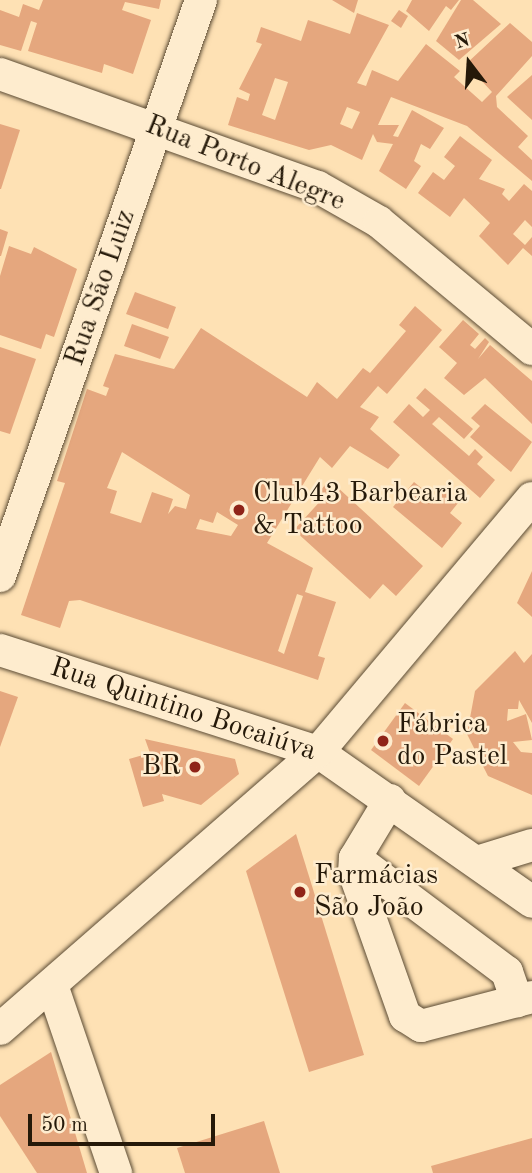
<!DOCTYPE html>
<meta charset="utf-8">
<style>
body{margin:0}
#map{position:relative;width:532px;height:1173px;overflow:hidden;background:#fee1b4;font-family:"Old Standard TT",serif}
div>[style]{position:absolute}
.building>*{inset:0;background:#e5a77e}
.roads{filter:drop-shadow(0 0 2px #5b4b34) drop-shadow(0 0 2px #5b4b34)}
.minor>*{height:32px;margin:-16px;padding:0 16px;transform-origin:16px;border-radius:16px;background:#feecce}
.dots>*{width:19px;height:19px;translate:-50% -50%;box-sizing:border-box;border:4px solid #feecce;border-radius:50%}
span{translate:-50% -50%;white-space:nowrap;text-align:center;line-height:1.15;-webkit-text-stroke:5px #feecce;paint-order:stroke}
.street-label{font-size:28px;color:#251909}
.poi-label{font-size:28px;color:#251909}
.left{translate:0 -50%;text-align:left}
.right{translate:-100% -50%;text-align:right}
.north{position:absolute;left:434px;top:28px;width:70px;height:70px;-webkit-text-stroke:5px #feecce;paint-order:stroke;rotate:343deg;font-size:19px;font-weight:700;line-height:28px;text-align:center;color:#251909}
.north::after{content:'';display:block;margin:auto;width:24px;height:32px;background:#251909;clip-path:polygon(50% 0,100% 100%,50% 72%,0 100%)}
.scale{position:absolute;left:28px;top:1114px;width:187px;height:32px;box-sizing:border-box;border:4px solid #251909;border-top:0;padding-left:9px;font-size:21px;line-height:24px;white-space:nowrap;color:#251909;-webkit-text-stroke:5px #feecce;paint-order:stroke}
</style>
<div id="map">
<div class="building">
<div style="clip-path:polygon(43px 0,161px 0,159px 9px,125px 2px,122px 10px,151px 20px,133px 74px,104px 64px,102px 73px,28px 51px,37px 23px,31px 21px,21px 51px,0 45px,0 10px,19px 17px,23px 4px,39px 10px)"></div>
<div style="clip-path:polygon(332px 0,358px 0,354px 13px)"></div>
<div style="clip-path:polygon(412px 0,459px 0,451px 10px,446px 6px,429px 31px,406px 11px)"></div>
<div style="clip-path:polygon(461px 0,473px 0,501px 24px,459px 60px,436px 41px)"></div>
<div style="clip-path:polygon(399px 10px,408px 16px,401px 28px,391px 21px)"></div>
<div style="clip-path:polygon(evenodd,357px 13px,389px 25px,357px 83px,366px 86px,372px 70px,398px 81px,426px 44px,460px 71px,454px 77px,482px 102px,492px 92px,466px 64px,510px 23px,532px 42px,532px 56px,496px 96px,497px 107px,528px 136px,518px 147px,532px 160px,532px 181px,467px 126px,391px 97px,378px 125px,399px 125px,393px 136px,398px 137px,412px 110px,444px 128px,430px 149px,421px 144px,414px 161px,421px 166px,406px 189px,379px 171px,393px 144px,377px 142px,373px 134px,362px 160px,331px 145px,309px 150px,228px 125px,237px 97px,248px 101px,250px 94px,239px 89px,262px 44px,256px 42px,261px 27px,301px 41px,308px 20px,350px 34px,357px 13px,275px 78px,288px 82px,275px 120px,262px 115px,275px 78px,357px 13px,347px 107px,360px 112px,352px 129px,340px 124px,347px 107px)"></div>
<div style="clip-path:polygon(532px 75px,532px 120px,507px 97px)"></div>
<div style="clip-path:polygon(0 124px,20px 130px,1px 189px,0 189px)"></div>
<div style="clip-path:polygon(460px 136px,492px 160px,479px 179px,505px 189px,502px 194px,509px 201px,524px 184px,532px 191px,532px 227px,525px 220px,513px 234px,525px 245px,532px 237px,532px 256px,523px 248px,508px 265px,479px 236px,490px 223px,464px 198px,450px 217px,418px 193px,433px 172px,444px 180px,455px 166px,444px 157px)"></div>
<div style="clip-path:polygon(0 229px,8px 232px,1px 256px,0 256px)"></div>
<div style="clip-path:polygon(9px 246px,31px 254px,34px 247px,77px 269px,54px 337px,46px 334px,41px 349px,0 335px,0 276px)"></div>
<div style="clip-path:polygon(135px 292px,176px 307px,168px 329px,126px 314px)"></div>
<div style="clip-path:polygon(evenodd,415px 306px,442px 330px,387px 394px,378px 386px,360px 407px,379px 417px,370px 429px,400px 455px,388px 469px,350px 446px,332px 468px,320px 457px,267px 543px,313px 568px,305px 592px,336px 602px,318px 656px,325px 658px,318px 680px,80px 600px,69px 601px,60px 628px,21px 615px,65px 483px,57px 481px,87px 389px,106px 396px,109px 388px,103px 386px,115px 354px,174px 369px,201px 328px,307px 397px,317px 382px,337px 399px,363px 368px,370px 373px,406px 331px,399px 325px,415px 306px,122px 452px,190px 495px,186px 509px,175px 506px,168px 514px,173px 499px,152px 492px,141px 523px,110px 513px,117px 491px,107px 488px,122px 452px,415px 306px,217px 512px,238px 525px,231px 536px,196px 529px,200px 519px,213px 523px,217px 512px,415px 306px,297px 594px,303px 596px,284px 654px,278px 651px,297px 594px)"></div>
<div style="clip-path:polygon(463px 320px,479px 334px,470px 345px,475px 349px,485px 338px,489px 342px,478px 359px,490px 345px,532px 381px,532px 424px,485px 378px,464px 395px,444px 378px,457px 363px,439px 347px)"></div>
<div style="clip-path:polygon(132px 324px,169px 337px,160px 359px,124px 346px)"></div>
<div style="clip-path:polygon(0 347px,36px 359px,10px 434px,0 431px)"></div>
<div style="clip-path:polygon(425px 388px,473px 429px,464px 439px,439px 417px,432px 424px,469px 456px,475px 449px,483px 457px,477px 464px,495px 480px,480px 498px,393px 422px,409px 404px,423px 417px,430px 410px,416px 398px)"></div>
<div style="clip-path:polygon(485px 404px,532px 442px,511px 472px,470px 437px,480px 426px,471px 418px)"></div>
<div style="clip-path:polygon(414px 482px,435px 499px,442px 490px,458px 503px,450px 513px,462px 523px,442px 548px,393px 507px)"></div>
<div style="clip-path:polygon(326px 484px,335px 485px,423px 566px,396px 596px,383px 584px,370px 599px,294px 530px,324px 497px,319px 492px)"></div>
<div style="clip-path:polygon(532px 571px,532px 617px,517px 603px)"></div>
<div style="clip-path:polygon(515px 651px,524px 663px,532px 654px,532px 723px,519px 700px,518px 709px,508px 709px,507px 721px,526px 714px,532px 740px,513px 742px,521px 752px,532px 753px,532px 795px,488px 776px,467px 734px,475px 691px)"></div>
<div style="clip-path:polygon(0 691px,18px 697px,0 747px)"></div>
<div style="clip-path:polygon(405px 703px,453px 739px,419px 786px,371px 750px)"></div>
<div style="clip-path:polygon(145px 739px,235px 759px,239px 774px,201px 805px,162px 794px,164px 801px,143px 807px,129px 759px,150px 753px)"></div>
<div style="clip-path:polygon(296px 834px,364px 1055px,309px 1072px,246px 871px)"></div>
<div style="clip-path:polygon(51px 1052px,87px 1173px,37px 1173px,0 1116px,0 1085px)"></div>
<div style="clip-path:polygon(264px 1121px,280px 1173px,185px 1173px,177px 1148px)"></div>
<div style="clip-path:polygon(532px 1138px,532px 1173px,433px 1173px,431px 1166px)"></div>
</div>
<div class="roads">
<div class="minor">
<div style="left:0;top:74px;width:337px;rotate:19.6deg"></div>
<div style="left:318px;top:187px;width:70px;rotate:29.8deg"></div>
<div style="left:379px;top:222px;width:199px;rotate:39.7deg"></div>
<div style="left:0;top:576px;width:610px;rotate:-70.76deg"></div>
<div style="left:0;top:650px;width:334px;rotate:17.8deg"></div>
<div style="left:318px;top:752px;width:261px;rotate:35deg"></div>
<div style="left:390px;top:800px;width:68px;rotate:121.1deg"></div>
<div style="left:355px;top:858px;width:14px;rotate:94deg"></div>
<div style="left:354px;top:872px;width:153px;rotate:70.5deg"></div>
<div style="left:405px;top:1016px;width:19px;rotate:32deg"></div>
<div style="left:421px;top:1026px;width:115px;rotate:-14.6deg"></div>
<div style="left:355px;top:858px;width:190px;rotate:36.9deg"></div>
<div style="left:507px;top:972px;width:31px;rotate:71deg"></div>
<div style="left:480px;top:861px;width:54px;rotate:-17.1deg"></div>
<div style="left:52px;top:985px;width:199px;rotate:71.2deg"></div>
<div style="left:0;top:1029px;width:422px;rotate:-41.1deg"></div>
<div style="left:318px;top:752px;width:332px;rotate:-49.9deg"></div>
</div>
</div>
<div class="dots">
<div style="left:239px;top:510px;background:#8f2418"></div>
<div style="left:383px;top:741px;background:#8f2418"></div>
<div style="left:195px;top:767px;background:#8f2418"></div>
<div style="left:300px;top:892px;background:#8f2418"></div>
</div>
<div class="street-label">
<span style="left:245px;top:164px;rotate:22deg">Rua Porto Alegre</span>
<span style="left:101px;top:288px;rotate:-71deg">Rua São Luiz</span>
<span style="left:183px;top:710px;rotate:18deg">Rua Quintino Bocaiúva</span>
</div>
<div class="poi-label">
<span class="left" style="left:253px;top:510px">Club43 Barbearia<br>&amp; Tattoo</span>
<span class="left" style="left:397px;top:741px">Fábrica<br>do Pastel</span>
<span class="right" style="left:181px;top:767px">BR</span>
<span class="left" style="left:314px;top:892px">Farmácias<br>São João</span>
</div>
<div class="north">N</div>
<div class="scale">50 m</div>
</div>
